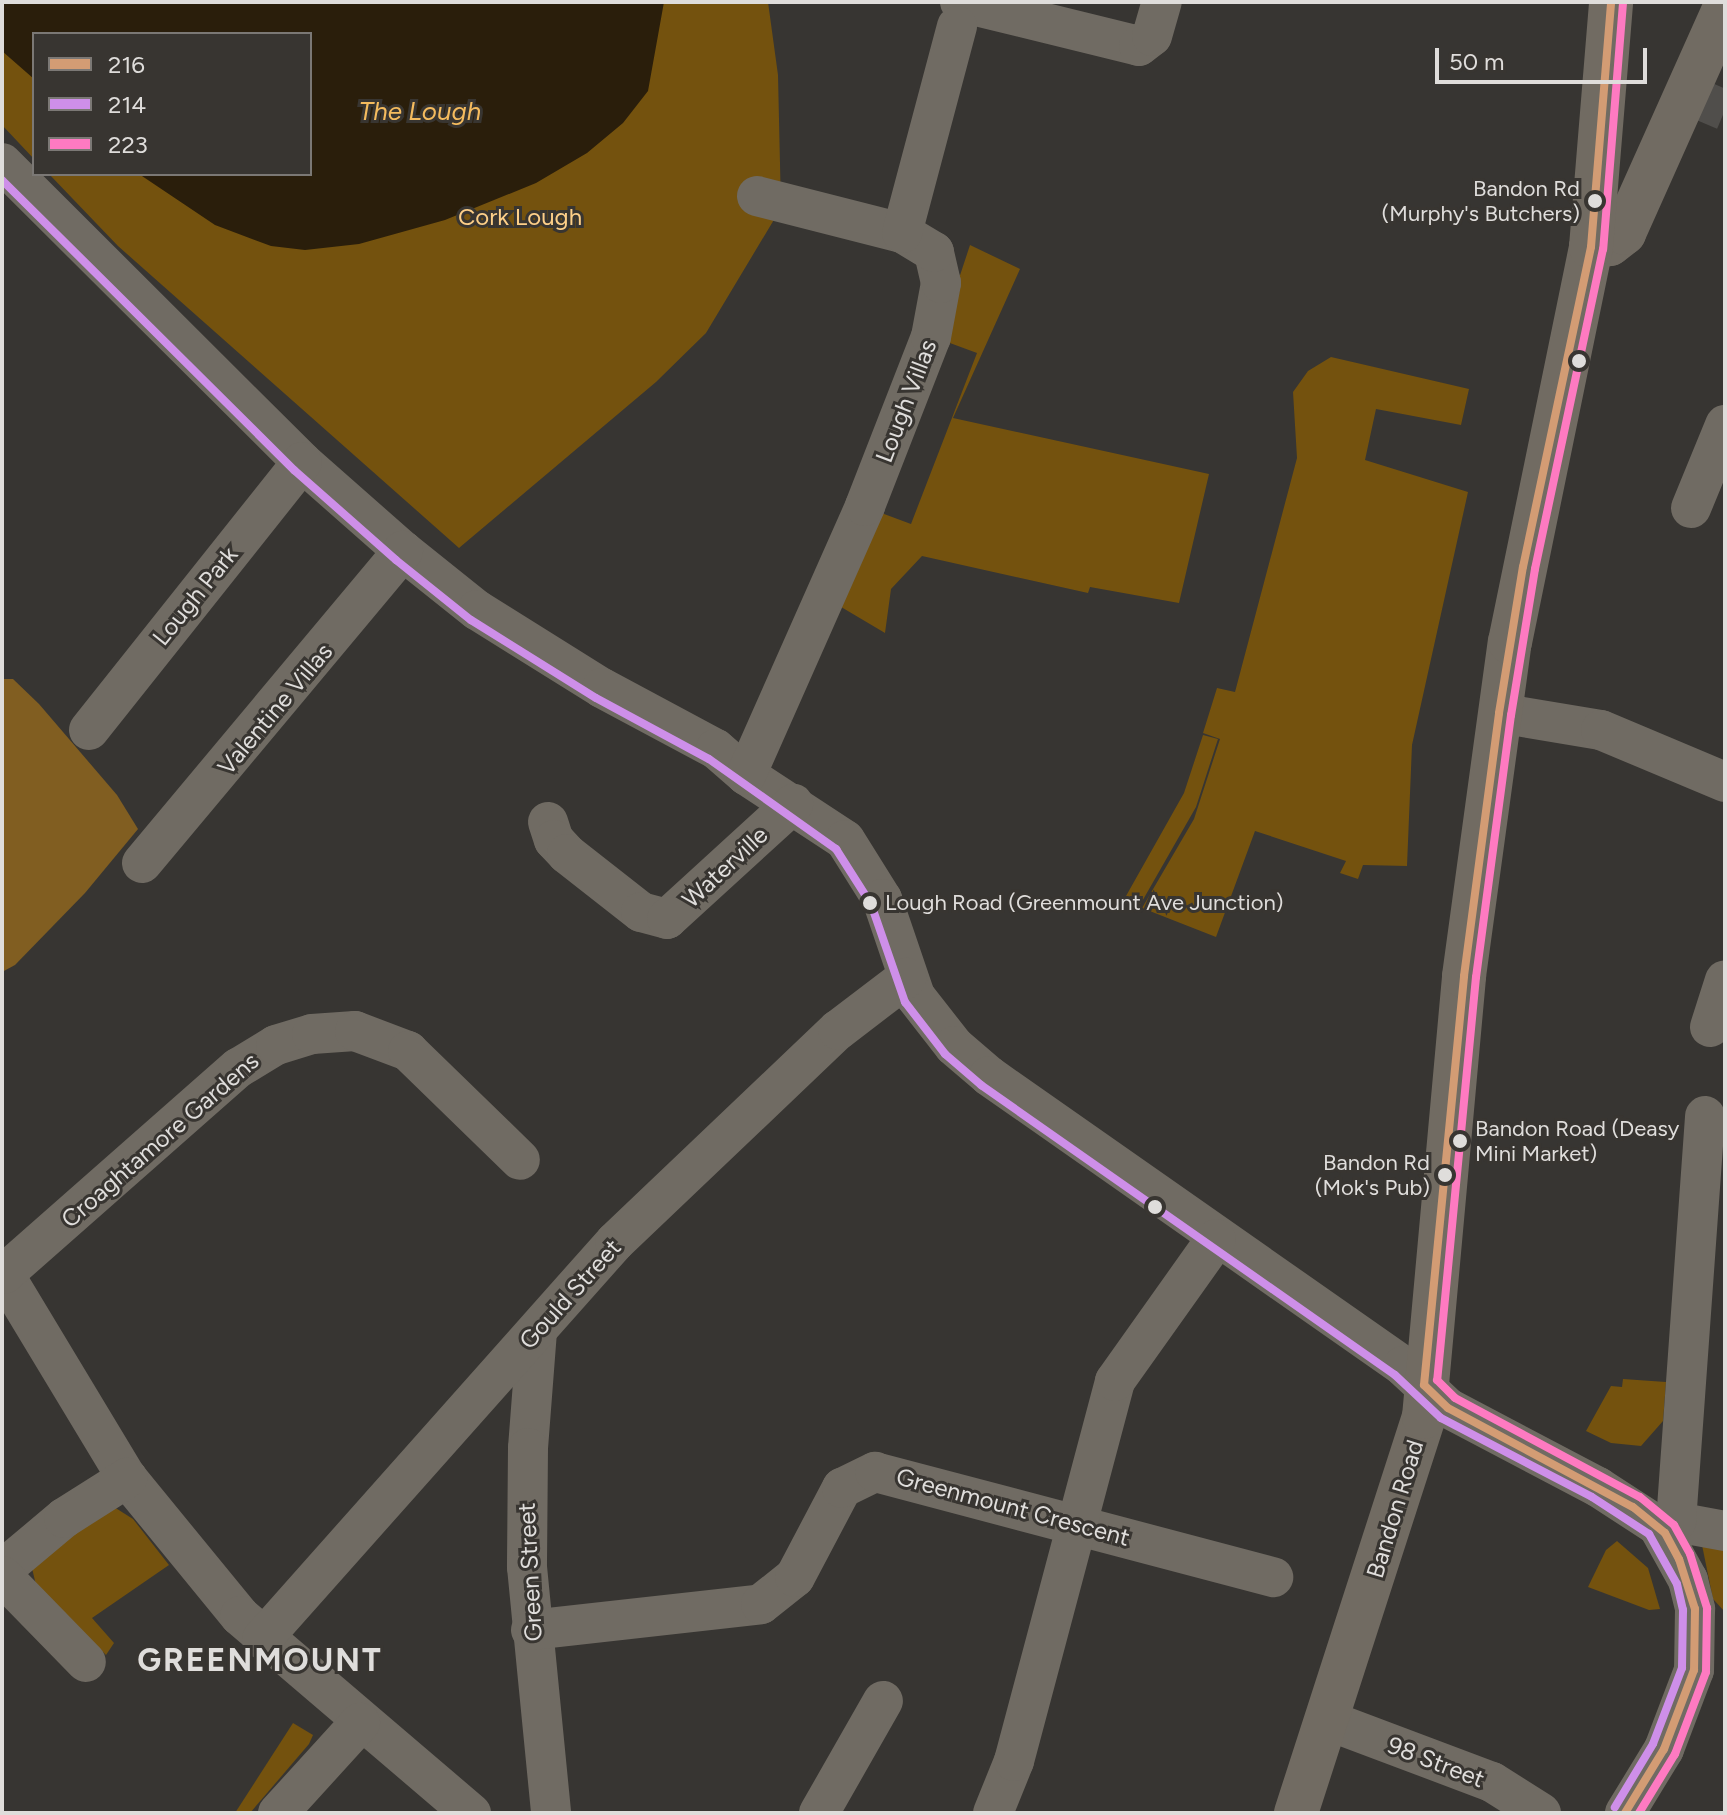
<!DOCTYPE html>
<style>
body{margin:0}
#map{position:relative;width:1727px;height:1815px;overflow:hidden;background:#373532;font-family:Figtree,sans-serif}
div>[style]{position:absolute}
.green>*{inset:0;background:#74520e}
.forest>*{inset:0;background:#815e21}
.water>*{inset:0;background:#2a1e0b}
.minor-tunnel>*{height:40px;margin-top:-20px;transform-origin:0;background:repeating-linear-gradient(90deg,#504e4b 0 40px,transparent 0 60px)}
.minor>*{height:40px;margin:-20px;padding:0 20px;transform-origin:20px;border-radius:20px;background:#706b63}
.major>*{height:44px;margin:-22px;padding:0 22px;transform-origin:22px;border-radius:22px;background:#716b62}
.bus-1>*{height:8px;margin:-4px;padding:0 4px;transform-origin:4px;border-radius:4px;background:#d39c74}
.bus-2>*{height:8px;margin:-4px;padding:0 4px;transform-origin:4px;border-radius:4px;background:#ce8fe9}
.bus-3>*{height:8px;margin:-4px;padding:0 4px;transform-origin:4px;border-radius:4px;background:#fe7ac1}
.dots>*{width:22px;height:22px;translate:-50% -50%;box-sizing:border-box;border:4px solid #383531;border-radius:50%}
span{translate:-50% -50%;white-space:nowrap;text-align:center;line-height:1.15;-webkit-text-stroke:6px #383531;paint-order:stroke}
.bus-label{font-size:22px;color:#dfdddb}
.right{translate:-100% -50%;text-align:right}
.left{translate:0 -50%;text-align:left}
.park-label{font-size:24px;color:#fdcf88}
.street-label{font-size:24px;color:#dfdddb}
.water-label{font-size:26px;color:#f4bb5e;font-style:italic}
.district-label{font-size:32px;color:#dfdddb;font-weight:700;letter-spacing:2px}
.frame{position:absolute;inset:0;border:4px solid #dfdddb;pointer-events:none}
.legend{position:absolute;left:32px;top:32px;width:280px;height:144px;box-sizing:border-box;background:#383531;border:2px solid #7b7875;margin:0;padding:10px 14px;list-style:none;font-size:24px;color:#dfdddb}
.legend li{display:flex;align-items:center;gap:16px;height:40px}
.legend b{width:40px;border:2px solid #7b7875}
.scale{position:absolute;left:1435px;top:48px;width:212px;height:36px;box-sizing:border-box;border:4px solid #dfdddb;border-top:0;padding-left:10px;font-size:24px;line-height:28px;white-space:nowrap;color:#dfdddb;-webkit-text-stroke:6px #383531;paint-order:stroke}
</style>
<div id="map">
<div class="green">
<div style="clip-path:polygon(2px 2px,768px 2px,778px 75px,781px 208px,706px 333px,656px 382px,459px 548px,118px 246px,49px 174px,310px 174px,310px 34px,34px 34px,34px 159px,2px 125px)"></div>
<div style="clip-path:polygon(970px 245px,1020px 269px,953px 418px,1209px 474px,1179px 603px,1090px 587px,1088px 593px,922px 556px,891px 589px,885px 633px,831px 601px,876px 511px,911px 524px,977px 353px,939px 339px)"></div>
<div style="clip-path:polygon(1331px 357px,1469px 389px,1461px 425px,1376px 409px,1365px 460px,1468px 492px,1412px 745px,1407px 866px,1363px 865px,1358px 879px,1340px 873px,1346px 861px,1255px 831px,1216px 937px,1142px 908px,1194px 819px,1220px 739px,1203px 733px,1217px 688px,1235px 692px,1297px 458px,1293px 392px,1308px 371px)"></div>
<div style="clip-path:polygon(1203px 735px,1218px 739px,1196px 807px,1140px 905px,1126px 896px,1184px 793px)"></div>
<div style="clip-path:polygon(1623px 1379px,1666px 1382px,1663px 1421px,1641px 1446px,1611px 1443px,1586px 1431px,1611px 1386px,1622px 1387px)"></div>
<div style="clip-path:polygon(114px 1507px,133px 1519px,169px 1565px,92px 1618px,114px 1643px,106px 1655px,36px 1585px,31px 1564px)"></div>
<div style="clip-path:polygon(1617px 1541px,1648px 1568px,1660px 1609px,1649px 1610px,1588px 1587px,1606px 1550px)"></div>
<div style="clip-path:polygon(1725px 1544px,1725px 1612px,1713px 1599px,1702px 1545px)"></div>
<div style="clip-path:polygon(293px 1723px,313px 1735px,309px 1744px,250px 1813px,235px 1813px)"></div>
</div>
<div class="forest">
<div style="clip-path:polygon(2px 679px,13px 679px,39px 704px,117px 795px,138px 829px,85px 893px,15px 965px,2px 972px)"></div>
</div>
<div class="water">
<div style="clip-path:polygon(2px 2px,664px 2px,648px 91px,623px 123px,587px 153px,536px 183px,445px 220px,359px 244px,305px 250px,271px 246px,215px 225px,139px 174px,310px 174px,310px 34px,34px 34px,34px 79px,2px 51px)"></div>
</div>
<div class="minor-tunnel">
<div style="left:1689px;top:95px;width:39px;rotate:23deg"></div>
</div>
<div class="minor">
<div style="left:960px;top:2px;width:184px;rotate:13.8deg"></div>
<div style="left:1139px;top:46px;width:16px;rotate:-38deg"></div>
<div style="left:1152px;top:36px;width:35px;rotate:-74deg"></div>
<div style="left:2px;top:163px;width:424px;rotate:44.9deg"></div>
<div style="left:302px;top:462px;width:135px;rotate:41.4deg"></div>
<div style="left:403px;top:551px;width:95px;rotate:38.6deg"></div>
<div style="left:477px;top:610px;width:147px;rotate:32deg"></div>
<div style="left:602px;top:688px;width:129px;rotate:28.2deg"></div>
<div style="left:716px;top:749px;width:40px;rotate:41deg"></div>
<div style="left:746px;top:775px;width:118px;rotate:33.3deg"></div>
<div style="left:845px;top:840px;width:70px;rotate:57.9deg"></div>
<div style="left:882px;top:899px;width:102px;rotate:71.2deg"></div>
<div style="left:915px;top:996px;width:63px;rotate:52deg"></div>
<div style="left:954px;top:1046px;width:46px;rotate:40.6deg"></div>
<div style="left:989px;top:1076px;width:505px;rotate:35.01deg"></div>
<div style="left:1403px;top:1366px;width:62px;rotate:43deg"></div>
<div style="left:1448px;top:1408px;width:170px;rotate:27.8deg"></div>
<div style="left:1598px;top:1487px;width:72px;rotate:33deg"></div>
<div style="left:1658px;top:1526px;width:62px;rotate:60.9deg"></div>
<div style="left:1688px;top:1580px;width:30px;rotate:76deg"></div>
<div style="left:1695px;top:1609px;width:61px;rotate:90.9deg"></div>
<div style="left:1694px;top:1670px;width:85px;rotate:110.8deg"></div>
<div style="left:1664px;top:1749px;width:75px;rotate:121.4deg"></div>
<div style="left:757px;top:196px;width:150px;rotate:14.3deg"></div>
<div style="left:1691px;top:508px;width:90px;rotate:-67.7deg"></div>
<div style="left:1499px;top:713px;width:103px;rotate:9.5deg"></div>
<div style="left:1601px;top:730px;width:134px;rotate:22.8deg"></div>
<div style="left:89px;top:730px;width:342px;rotate:-51.5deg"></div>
<div style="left:746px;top:775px;width:294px;rotate:-66.1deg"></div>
<div style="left:865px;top:506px;width:181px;rotate:-68.7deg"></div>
<div style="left:931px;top:337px;width:55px;rotate:-79.5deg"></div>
<div style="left:941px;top:283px;width:32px;rotate:-103deg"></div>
<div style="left:934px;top:252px;width:37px;rotate:-149deg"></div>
<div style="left:902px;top:233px;width:214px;rotate:-75.1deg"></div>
<div style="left:548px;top:822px;width:19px;rotate:72deg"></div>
<div style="left:554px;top:840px;width:19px;rotate:47deg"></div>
<div style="left:567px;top:854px;width:94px;rotate:38.1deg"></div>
<div style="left:641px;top:912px;width:27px;rotate:15deg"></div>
<div style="left:667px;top:919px;width:171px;rotate:-42.4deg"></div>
<div style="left:142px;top:863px;width:407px;rotate:-50.1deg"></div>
<div style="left:1710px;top:1027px;width:49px;rotate:-72.3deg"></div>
<div style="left:2px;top:1271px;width:242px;rotate:58.9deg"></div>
<div style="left:127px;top:1478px;width:178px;rotate:50.7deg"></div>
<div style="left:240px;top:1616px;width:304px;rotate:40.5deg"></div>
<div style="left:4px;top:1274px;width:312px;rotate:-41.4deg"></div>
<div style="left:238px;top:1068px;width:44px;rotate:-31.2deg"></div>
<div style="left:276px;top:1045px;width:38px;rotate:-17deg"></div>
<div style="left:312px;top:1034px;width:43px;rotate:-4deg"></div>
<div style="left:355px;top:1031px;width:57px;rotate:20.7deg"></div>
<div style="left:408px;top:1051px;width:156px;rotate:44.2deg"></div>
<div style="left:537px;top:1331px;width:117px;rotate:94.4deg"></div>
<div style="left:528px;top:1448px;width:119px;rotate:90.5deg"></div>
<div style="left:527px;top:1567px;width:247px;rotate:84.4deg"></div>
<div style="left:1676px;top:1522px;width:50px;rotate:10.4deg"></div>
<div style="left:1665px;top:1533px;width:16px;rotate:-45deg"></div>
<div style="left:1676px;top:1522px;width:407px;rotate:-85.9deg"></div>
<div style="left:2px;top:1570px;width:81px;rotate:-40deg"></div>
<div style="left:64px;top:1518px;width:75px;rotate:-32.4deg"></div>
<div style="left:2px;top:1576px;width:120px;rotate:45.7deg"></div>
<div style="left:531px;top:1630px;width:231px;rotate:-6.4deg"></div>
<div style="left:761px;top:1604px;width:43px;rotate:-38.5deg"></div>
<div style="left:795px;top:1577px;width:101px;rotate:-62.2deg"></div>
<div style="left:842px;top:1488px;width:37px;rotate:-26deg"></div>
<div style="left:875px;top:1472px;width:412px;rotate:14.8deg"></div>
<div style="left:262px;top:1639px;width:531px;rotate:-48.36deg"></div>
<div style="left:615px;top:1242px;width:308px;rotate:-43.6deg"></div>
<div style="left:838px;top:1030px;width:86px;rotate:-37.4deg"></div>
<div style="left:1327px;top:1720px;width:176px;rotate:20.6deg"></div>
<div style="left:1492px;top:1782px;width:58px;rotate:32.3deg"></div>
<div style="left:278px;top:1813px;width:122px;rotate:-47.7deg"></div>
<div style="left:819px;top:1813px;width:129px;rotate:-60.3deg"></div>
<div style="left:993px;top:1813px;width:56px;rotate:-68deg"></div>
<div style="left:1014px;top:1761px;width:393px;rotate:-75.1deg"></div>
<div style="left:1115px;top:1381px;width:174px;rotate:-54.6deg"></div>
</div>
<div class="major">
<div style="left:1591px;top:247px;width:19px;rotate:-9deg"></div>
<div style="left:1610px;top:244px;width:18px;rotate:-38deg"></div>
<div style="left:1624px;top:233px;width:248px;rotate:-65.9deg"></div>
<div style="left:1296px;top:1813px;width:416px;rotate:-72.1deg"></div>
<div style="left:1424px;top:1417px;width:443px;rotate:-84.8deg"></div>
<div style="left:1464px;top:976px;width:337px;rotate:-82.2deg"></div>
<div style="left:1510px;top:642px;width:403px;rotate:-78.4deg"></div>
<div style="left:1591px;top:247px;width:246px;rotate:-85.3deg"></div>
</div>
<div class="bus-1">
<div style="left:1424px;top:1385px;width:411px;rotate:-84.4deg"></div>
<div style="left:1464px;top:976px;width:265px;rotate:-82.4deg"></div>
<div style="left:1499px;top:713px;width:148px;rotate:-80.7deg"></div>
<div style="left:1523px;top:567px;width:327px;rotate:-78deg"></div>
<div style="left:1591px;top:247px;width:246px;rotate:-85.3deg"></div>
<div style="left:1424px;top:1385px;width:33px;rotate:44deg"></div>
<div style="left:1448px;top:1408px;width:210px;rotate:28.2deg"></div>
<div style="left:1633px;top:1507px;width:41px;rotate:39.1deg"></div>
<div style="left:1665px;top:1533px;width:30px;rotate:62deg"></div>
<div style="left:1679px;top:1559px;width:52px;rotate:72.3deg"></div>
<div style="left:1695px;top:1609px;width:61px;rotate:90.9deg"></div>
<div style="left:1694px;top:1670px;width:85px;rotate:110.8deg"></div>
<div style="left:1664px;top:1749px;width:75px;rotate:121.4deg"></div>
</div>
<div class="bus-2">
<div style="left:2px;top:180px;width:412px;rotate:44.8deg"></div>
<div style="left:294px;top:470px;width:136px;rotate:41.4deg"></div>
<div style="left:396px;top:560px;width:96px;rotate:38.7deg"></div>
<div style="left:471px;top:620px;width:147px;rotate:32deg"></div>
<div style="left:596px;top:698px;width:128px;rotate:28.4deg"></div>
<div style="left:709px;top:759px;width:156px;rotate:35.3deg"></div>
<div style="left:836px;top:849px;width:65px;rotate:57.5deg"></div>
<div style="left:871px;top:904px;width:104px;rotate:70.9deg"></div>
<div style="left:905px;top:1002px;width:66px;rotate:52.4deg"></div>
<div style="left:945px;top:1054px;width:48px;rotate:40.7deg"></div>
<div style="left:981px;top:1085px;width:505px;rotate:35.01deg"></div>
<div style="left:1395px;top:1375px;width:63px;rotate:43.1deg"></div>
<div style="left:1441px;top:1418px;width:170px;rotate:27.6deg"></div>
<div style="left:1592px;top:1497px;width:68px;rotate:33deg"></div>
<div style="left:1649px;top:1534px;width:57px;rotate:60.8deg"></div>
<div style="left:1677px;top:1584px;width:27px;rotate:77deg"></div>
<div style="left:1683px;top:1610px;width:58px;rotate:91deg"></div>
<div style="left:1682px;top:1668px;width:81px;rotate:110.9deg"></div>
<div style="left:1653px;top:1744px;width:74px;rotate:121.1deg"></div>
</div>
<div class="bus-3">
<div style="left:1623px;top:3px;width:247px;rotate:94.6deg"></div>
<div style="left:1603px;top:249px;width:327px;rotate:102deg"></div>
<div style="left:1535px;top:569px;width:148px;rotate:99.3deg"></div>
<div style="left:1511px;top:715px;width:264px;rotate:97.6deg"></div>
<div style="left:1476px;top:977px;width:405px;rotate:95.5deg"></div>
<div style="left:1437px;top:1380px;width:25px;rotate:45deg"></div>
<div style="left:1455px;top:1398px;width:210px;rotate:28.2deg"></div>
<div style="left:1640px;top:1497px;width:44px;rotate:39.5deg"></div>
<div style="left:1674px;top:1525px;width:33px;rotate:61deg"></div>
<div style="left:1690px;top:1554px;width:57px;rotate:72.5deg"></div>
<div style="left:1707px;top:1608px;width:64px;rotate:90.9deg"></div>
<div style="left:1706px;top:1672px;width:88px;rotate:110.7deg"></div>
<div style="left:1675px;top:1754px;width:69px;rotate:121.4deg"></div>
</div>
<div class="dots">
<div style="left:1595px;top:201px;background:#dfdddb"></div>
<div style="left:1579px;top:361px;background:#dfdddb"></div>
<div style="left:870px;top:903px;background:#dfdddb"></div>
<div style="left:1460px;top:1141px;background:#dfdddb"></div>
<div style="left:1445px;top:1175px;background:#dfdddb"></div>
<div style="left:1155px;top:1207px;background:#dfdddb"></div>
</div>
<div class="bus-label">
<span class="right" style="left:1580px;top:201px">Bandon Rd<br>(Murphy's Butchers)</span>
<span class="left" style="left:885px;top:903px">Lough Road (Greenmount Ave Junction)</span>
<span class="left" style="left:1475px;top:1141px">Bandon Road (Deasy<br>Mini Market)</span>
<span class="right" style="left:1430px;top:1175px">Bandon Rd<br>(Mok's Pub)</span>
</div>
<div class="park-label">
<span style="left:520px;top:217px">Cork Lough</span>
</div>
<div class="street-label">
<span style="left:906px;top:401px;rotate:-69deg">Lough Villas</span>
<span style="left:195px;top:596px;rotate:-51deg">Lough Park</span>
<span style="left:275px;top:709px;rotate:-50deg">Valentine Villas</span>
<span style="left:725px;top:867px;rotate:-43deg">Waterville</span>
<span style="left:160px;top:1140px;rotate:-41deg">Croaghtamore Gardens</span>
<span style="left:570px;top:1294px;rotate:-48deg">Gould Street</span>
<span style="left:1013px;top:1507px;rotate:15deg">Greenmount Crescent</span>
<span style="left:1395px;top:1509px;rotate:-73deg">Bandon Road</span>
<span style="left:530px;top:1572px;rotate:-93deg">Green Street</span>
<span style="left:1436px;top:1762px;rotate:21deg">98 Street</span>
</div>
<div class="water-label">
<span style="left:420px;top:112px">The Lough</span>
</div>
<div class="district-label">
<span style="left:260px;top:1660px">GREENMOUNT</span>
</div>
<div class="frame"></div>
<ul class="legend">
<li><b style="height:10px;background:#d39c74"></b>216</li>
<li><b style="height:10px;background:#ce8fe9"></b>214</li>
<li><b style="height:10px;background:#fe7ac1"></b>223</li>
</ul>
<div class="scale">50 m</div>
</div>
